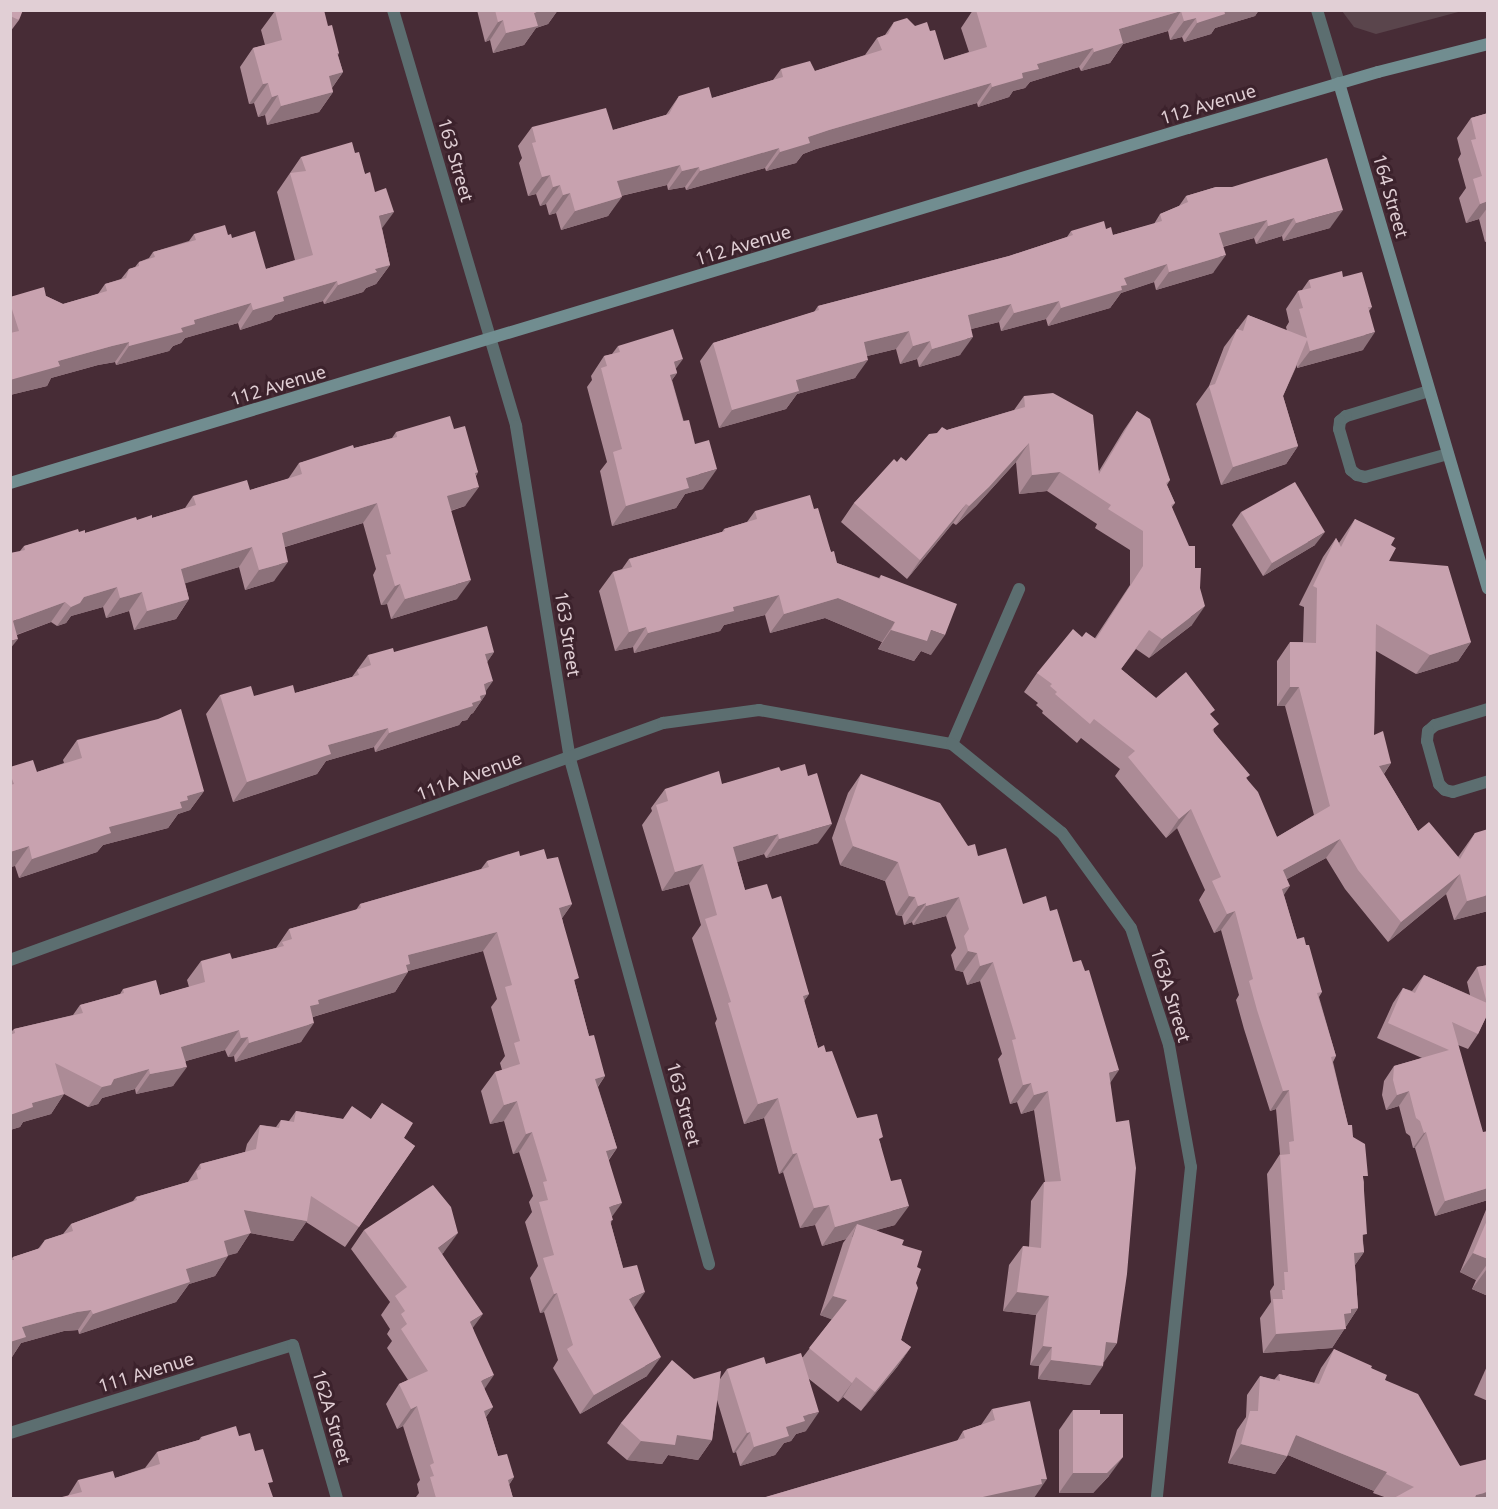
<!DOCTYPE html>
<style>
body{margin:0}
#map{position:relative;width:1498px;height:1509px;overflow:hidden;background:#472c36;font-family:"Noto Sans",sans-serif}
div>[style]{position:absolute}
.green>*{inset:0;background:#5a454c}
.street>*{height:12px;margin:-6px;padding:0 6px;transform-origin:6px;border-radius:6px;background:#5c6e70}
.secondary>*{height:12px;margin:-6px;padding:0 6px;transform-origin:6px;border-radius:6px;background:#718d90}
.wall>*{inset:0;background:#ac8b96}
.shaded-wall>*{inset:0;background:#8c717a}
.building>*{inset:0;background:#c8a2af}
span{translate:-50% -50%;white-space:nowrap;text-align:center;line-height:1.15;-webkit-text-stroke:6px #3c222c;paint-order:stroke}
.street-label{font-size:18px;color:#e1cfd5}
.frame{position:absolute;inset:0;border:12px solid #e1cfd5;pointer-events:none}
</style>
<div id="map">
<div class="green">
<div style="clip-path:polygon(1342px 11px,1462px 11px,1376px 34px,1354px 27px)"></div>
</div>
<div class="street">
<div style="left:393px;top:10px;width:434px;rotate:73.5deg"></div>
<div style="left:516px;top:426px;width:337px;rotate:80.8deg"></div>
<div style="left:570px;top:759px;width:524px;rotate:74.61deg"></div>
<div style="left:1317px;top:10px;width:76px;rotate:73.2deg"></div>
<div style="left:1429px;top:391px;width:87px;rotate:163.2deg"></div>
<div style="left:1346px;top:416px;width:8px;rotate:140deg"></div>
<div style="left:1340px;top:421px;width:8px;rotate:97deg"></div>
<div style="left:1339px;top:429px;width:43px;rotate:73.7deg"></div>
<div style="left:1351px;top:470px;width:8px;rotate:40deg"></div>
<div style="left:1357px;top:475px;width:8px;rotate:14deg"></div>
<div style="left:1365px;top:477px;width:86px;rotate:-15.5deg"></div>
<div style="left:1488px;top:709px;width:55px;rotate:163.2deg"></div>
<div style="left:1435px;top:725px;width:9px;rotate:139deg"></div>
<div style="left:1428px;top:731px;width:10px;rotate:96deg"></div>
<div style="left:1427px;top:741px;width:45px;rotate:74.4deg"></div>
<div style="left:1439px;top:784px;width:8px;rotate:45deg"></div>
<div style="left:1445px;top:790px;width:8px;rotate:14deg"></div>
<div style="left:1453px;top:792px;width:37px;rotate:-17deg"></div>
<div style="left:952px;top:744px;width:169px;rotate:-66.6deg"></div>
<div style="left:10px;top:960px;width:695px;rotate:-19.95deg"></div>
<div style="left:663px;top:723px;width:97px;rotate:-7.7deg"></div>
<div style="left:759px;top:710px;width:196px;rotate:10deg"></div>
<div style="left:952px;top:744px;width:141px;rotate:39deg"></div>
<div style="left:1062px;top:833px;width:117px;rotate:54deg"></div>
<div style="left:1131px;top:928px;width:123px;rotate:72deg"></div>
<div style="left:1169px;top:1045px;width:124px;rotate:79.8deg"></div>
<div style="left:1191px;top:1167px;width:333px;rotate:95.9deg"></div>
<div style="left:10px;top:1433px;width:296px;rotate:-17.3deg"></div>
<div style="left:293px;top:1345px;width:159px;rotate:74deg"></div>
</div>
<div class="secondary">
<div style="left:1339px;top:83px;width:527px;rotate:73.59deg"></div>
<div style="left:10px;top:483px;width:1230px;rotate:-16.77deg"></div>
<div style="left:1188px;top:128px;width:198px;rotate:-16.4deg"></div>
<div style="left:1378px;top:72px;width:114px;rotate:-14.3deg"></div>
</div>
<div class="wall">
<div style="clip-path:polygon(10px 10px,19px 20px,10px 32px)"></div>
<div style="clip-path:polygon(477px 10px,558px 10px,548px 24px,536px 28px,524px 45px,493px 53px,490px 40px,485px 42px)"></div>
<div style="clip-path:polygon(973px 10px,1259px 10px,1255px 16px,1215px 28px,1211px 34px,1184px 42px,1182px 37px,1170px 40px,1168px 31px,1123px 44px,1110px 63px,1081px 71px,1079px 67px,1030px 82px,1025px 88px,1013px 91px,1009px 97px,978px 107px,977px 103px,816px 149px,803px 154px,796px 163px,766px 171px,765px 168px,686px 190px,685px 187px,668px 190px,667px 185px,621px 196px,608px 216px,561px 230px,556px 213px,549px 215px,546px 204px,540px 206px,536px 194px,528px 196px,519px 163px,522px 158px,518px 146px,532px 127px,613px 130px,666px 115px,679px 96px,712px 98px,773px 80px,781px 69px,815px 71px,865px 55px,877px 38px,885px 35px,894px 22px,915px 26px,930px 31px,944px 60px,969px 52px,961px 28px)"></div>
<div style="clip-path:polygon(275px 11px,339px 53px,338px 55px,343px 72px,332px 88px,333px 92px,319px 112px,267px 125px,265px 115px,258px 117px,254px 103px,249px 104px,240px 67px,253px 48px,265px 45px,261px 30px)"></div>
<div style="clip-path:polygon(1488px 113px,1488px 241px,1485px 242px,1479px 219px,1466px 223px,1459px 198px,1466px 188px,1458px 159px,1461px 154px,1457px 138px,1471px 118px)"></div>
<div style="clip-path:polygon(355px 153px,365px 174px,382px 228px,390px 265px,376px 284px,366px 288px,363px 292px,324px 304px,323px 301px,275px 315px,271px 320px,240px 330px,238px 323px,185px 338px,181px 343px,173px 346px,169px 351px,116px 365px,115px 362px,98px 365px,51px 378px,47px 386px,10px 395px,10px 297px,46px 296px,63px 304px,98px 294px,105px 284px,121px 279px,129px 269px,135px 267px,139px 262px,149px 258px,153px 252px,189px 241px,194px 234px,228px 235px,266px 269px,295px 260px,277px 192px,301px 157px)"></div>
<div style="clip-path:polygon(1216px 187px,1330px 228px,1283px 241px,1282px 236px,1256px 244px,1254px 238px,1223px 247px,1213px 273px,1156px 290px,1154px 282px,1121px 293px,1110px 308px,1048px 326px,1046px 319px,1001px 331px,999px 322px,971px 329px,960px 355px,919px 367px,917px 359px,900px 364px,896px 349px,867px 356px,855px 378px,797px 394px,786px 409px,719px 428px,700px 361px,713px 343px,814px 312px,818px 306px,1009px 256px,1067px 237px,1071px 231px,1106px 229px,1113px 235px,1154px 224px,1160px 214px,1179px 206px,1186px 196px)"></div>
<div style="clip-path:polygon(1343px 277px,1372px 307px,1369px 311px,1363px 350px,1297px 368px,1297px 365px,1283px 396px,1298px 446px,1286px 464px,1221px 485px,1196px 404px,1209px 386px,1224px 347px,1248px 315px,1287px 331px,1286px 327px,1289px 322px,1286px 309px,1298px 291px,1302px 290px,1309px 280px)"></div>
<div style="clip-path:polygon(618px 346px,676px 369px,677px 373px,672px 380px,703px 489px,685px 494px,676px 508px,612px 526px,600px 471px,607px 462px,587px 387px,592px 380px,591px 376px,604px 356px,612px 354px)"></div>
<div style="clip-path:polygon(1024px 396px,1099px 471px,1124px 430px,1137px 411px,1170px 480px,1167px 485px,1175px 503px,1172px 507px,1192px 625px,1149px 658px,1136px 649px,1121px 669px,1156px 698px,1211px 715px,1214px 732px,1247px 779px,1277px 837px,1314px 815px,1285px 706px,1277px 706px,1277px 661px,1290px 642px,1303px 642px,1304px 607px,1299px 605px,1323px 557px,1336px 538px,1339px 543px,1355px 519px,1391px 545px,1389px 561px,1471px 642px,1458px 661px,1416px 674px,1376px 651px,1374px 735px,1391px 763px,1384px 774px,1418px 831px,1458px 857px,1475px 833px,1488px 911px,1454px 920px,1446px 894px,1388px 942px,1345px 889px,1326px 858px,1287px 879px,1284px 895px,1297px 939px,1322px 992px,1319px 997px,1336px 1056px,1333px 1062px,1348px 1125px,1353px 1137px,1364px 1182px,1363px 1240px,1364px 1252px,1355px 1265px,1358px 1308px,1332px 1348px,1263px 1353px,1260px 1318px,1271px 1302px,1270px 1291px,1274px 1285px,1267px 1174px,1280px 1154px,1276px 1109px,1270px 1111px,1244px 1029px,1236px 1000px,1239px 995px,1221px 930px,1214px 933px,1199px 900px,1205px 890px,1177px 828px,1166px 838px,1115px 776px,1120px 769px,1081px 738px,1077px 743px,1042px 713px,1043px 711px,1036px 705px,1038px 703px,1024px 692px,1037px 673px,1082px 637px,1095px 638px,1130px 585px,1130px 550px,1095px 528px,1097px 524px,1047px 491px,1019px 494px,1016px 462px,976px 506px,956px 525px,953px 523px,907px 579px,841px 522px,854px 503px,897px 462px,906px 461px,937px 433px,1014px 410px)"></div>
<div style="clip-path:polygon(454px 429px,478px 472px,476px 476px,465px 506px,451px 511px,457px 599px,391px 619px,387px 604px,381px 605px,373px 575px,376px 569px,363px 523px,285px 547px,274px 581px,245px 590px,239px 567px,185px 583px,189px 599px,176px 619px,134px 630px,129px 611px,106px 618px,103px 607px,71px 616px,66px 623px,57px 626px,51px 622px,17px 635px,20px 551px,24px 546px,79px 532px,85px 533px,137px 520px,152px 518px,185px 508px,193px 496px,250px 490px,288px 479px,299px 463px,392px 438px,396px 432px)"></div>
<div style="clip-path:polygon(814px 509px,831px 552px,837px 563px,879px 578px,881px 575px,931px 655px,921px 651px,914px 661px,878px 649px,882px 642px,825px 618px,770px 633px,765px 615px,724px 625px,720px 631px,634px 653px,633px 647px,615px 651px,599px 591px,613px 572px,622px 569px,629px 559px,722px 532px,724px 529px,747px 522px,755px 511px)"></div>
<div style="clip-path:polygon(1241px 512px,1315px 545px,1263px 576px,1232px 525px)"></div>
<div style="clip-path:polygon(394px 652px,494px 652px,487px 662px,486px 694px,473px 713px,471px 714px,467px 720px,462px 721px,459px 725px,375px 752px,374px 747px,326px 761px,317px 774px,233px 802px,206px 714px,220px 695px,254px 696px,295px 693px,352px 677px,368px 655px)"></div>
<div style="clip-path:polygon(77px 740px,204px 791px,190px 810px,178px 814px,168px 828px,103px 845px,97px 852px,19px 878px,15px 866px,10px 867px,10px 767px,37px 772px,64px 763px,63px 760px)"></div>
<div style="clip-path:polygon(781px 771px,818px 843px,766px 858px,764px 854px,737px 862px,745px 890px,772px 899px,809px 994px,804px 1001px,818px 1048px,826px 1052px,857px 1118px,880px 1142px,895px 1225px,876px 1230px,902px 1245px,917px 1267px,916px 1283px,901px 1340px,911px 1347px,897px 1367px,861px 1411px,843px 1397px,838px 1402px,809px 1379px,806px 1431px,796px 1434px,791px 1441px,784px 1443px,775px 1455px,740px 1466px,736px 1452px,733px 1453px,717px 1400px,712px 1440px,698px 1460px,668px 1455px,662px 1464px,627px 1460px,607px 1443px,621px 1423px,694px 1379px,720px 1379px,727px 1369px,766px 1364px,803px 1357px,832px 1319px,820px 1315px,843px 1243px,846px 1239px,822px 1246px,815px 1225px,800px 1228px,783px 1172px,779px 1174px,764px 1118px,744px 1124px,715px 1023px,717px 1019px,692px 938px,701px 925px,689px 884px,662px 891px,642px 825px,652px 811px,651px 808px,665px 789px,722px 784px)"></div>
<div style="clip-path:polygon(861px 774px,968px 846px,978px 856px,1023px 904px,1050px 911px,1110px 1082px,1117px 1343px,1103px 1362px,1090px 1385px,1038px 1379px,1039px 1366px,1030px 1365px,1036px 1315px,1003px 1311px,1009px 1265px,1023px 1246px,1029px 1247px,1031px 1201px,1044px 1182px,1045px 1182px,1034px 1110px,1021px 1114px,1017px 1102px,1010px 1104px,998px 1059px,1002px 1054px,980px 981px,967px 985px,963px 972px,955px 970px,951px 955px,956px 948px,946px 916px,913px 925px,912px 922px,904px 925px,902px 916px,896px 915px,885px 881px,840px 865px,832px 838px,848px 793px)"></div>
<div style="clip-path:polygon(520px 856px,547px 859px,572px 904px,562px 918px,575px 984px,589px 1036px,605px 1076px,598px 1087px,617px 1148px,609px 1160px,612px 1217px,611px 1224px,634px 1307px,647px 1376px,580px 1414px,553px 1368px,558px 1360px,544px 1312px,540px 1313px,530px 1278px,538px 1266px,525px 1222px,532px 1212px,529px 1202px,533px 1196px,519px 1152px,513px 1154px,504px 1121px,490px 1124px,481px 1091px,495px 1072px,502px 1070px,500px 1063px,505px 1056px,491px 1007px,497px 999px,483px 951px,408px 971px,395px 992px,313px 1017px,301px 1042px,235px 1062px,234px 1056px,228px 1057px,225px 1050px,186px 1061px,173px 1086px,136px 1094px,135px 1089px,102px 1098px,98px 1104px,88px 1107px,64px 1094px,51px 1114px,23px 1122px,20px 1127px,10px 1130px,10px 1033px,14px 1029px,73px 1015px,80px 1005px,120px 994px,123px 989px,160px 995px,189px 987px,187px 980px,201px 961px,232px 959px,276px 948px,289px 929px,356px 910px,360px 904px,481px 869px,487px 861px)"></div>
<div style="clip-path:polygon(1488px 965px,1488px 1013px,1478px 1034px,1468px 1049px,1458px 1045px,1488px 1200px,1435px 1216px,1415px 1148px,1413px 1148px,1410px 1136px,1406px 1133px,1399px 1106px,1386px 1110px,1382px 1095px,1384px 1081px,1394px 1066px,1422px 1058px,1377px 1038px,1393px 1003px,1403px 988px,1412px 991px,1424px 975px,1470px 995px,1467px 982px,1477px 967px)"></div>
<div style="clip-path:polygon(382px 1103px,404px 1138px,415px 1146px,345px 1247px,306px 1222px,293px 1241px,250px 1233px,237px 1253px,228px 1255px,215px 1276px,189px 1284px,176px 1302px,79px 1334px,78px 1330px,64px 1331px,21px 1343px,12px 1357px,10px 1357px,10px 1260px,13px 1257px,38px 1249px,45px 1240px,63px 1234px,71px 1224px,133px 1201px,136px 1197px,188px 1182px,200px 1164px,245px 1152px,247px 1144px,260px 1125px,276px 1127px,281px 1120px,289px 1121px,296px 1111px,343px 1119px,371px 1119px)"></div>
<div style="clip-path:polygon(1488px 1205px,1488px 1296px,1472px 1289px,1476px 1280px,1460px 1272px)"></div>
<div style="clip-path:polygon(364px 1230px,444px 1252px,442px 1254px,473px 1328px,484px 1389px,493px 1407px,486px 1417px,498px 1456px,514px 1477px,509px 1485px,513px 1498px,417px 1498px,416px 1497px,419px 1493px,417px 1484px,420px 1480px,403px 1426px,397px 1429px,386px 1404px,399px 1384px,408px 1380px,387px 1348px,392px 1341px,387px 1334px,390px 1329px,381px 1315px,390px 1302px,351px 1249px)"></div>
<div style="clip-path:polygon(1334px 1349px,1371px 1368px,1385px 1380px,1488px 1498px,1387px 1498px,1373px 1493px,1374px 1491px,1288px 1455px,1275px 1474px,1228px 1463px,1237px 1430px,1246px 1417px,1247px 1395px,1260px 1376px,1274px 1380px,1279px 1374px,1314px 1383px,1321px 1368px)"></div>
<div style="clip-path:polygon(1488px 1364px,1488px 1401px,1474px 1395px)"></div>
<div style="clip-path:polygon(992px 1409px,1034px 1498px,762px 1498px,957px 1441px,963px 1431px,981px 1425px)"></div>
<div style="clip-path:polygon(1073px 1410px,1100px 1414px,1109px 1476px,1093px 1493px,1059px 1493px,1059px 1430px)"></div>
<div style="clip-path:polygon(239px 1436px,255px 1451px,269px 1486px,68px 1496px,78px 1480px,115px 1478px,145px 1468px,157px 1452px,199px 1440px,201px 1437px)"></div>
</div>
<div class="shaded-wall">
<div style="clip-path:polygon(542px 10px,558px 10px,548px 24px,536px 28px,524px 45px,493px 53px,506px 33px,534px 13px)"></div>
<div style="clip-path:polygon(1224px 10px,1259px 10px,1255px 16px,1215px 28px,1211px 34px,1184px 42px,1197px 23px)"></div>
<div style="clip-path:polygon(1181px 11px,1168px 31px,1123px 44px,1110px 63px,1081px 71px,1094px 52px,1119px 29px)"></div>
<div style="clip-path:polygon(1196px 18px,1182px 37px,1170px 40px,1184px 21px)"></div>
<div style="clip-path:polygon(503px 20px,490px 40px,485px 42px,498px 22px)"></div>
<div style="clip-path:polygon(1093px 48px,1079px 67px,1030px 82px,1025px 88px,1013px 91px,1009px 97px,978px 107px,992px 87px,1022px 73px,1037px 64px)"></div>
<div style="clip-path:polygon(343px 72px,329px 92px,329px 76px)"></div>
<div style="clip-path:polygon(268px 83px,254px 103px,249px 104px,263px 84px)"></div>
<div style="clip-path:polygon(991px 83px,977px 103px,816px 149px,803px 154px,796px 163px,766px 171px,780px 152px,808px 137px,829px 130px)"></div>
<div style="clip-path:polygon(333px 92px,319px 112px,267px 125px,281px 106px)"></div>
<div style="clip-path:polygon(278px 95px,265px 115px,258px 117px,272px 97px)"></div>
<div style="clip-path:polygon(779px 148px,765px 168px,686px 190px,700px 171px)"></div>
<div style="clip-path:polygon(680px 165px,667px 185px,603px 200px,617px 181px)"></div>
<div style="clip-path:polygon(699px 167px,685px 187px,668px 190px,682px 171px)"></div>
<div style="clip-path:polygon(550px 175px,536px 194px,528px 196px,542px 177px)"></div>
<div style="clip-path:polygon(560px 185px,546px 204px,540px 206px,553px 187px)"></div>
<div style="clip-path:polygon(570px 193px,556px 213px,549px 215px,563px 195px)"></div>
<div style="clip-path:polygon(622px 197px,608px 216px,561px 230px,575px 211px)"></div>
<div style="clip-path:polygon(1488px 201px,1488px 207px,1479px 219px,1466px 223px,1480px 204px)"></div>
<div style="clip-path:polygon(1343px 210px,1330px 228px,1283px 241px,1296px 223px)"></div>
<div style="clip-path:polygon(394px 212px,380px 231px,379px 216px)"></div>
<div style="clip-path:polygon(1294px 218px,1282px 236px,1256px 244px,1268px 226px)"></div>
<div style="clip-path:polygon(1267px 220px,1254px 238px,1206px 251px,1219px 233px)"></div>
<div style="clip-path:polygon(1226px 255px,1213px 273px,1156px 290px,1169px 272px)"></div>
<div style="clip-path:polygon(1167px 264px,1154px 282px,1121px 293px,1110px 308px,1048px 326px,1061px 308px,1124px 278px)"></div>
<div style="clip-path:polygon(390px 265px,376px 284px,366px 288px,363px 292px,324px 304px,338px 285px,375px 269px)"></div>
<div style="clip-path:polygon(337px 281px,323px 301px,275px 315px,271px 320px,240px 330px,253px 310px,283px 297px)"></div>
<div style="clip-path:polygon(1059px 301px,1046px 319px,1001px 331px,1014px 313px)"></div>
<div style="clip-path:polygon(251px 303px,238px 323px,185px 338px,181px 343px,173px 346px,169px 351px,116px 365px,129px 346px,181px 328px,194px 320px)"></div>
<div style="clip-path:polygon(1011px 304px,999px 322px,956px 333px,968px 315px)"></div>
<div style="clip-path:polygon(909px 331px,896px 349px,851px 360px,864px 342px)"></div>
<div style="clip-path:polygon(1375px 332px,1363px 350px,1297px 368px,1310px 351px)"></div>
<div style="clip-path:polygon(973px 337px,960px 355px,919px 367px,932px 349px)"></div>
<div style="clip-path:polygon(930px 341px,917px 359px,900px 364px,913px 346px)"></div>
<div style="clip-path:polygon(129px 342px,115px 362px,98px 365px,51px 378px,47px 386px,10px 395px,10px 380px,58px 361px,112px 346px)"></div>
<div style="clip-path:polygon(683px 359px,672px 374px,677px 373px,663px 392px,674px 362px)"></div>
<div style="clip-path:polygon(868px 360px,855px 378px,797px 394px,786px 409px,719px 428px,732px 410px,796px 380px)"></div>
<div style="clip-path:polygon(1029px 443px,1016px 462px,976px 506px,956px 525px,969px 506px)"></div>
<div style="clip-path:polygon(1298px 446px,1286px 464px,1221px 485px,1233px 467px)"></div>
<div style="clip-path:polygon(717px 469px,703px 489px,685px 494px,676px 508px,612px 526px,626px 506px,686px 478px)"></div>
<div style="clip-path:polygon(478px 472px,465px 491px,479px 487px,465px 506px,433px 516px,447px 496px,475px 473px)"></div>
<div style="clip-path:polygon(1060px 472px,1047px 491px,1019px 494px,1032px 475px)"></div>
<div style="clip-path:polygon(377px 503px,363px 523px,268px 552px,282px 533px)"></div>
<div style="clip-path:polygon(966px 504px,953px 523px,907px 579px,920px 560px)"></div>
<div style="clip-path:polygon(1325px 532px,1315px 545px,1263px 576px,1272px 563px)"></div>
<div style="clip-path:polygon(252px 547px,239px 567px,167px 589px,181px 569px)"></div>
<div style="clip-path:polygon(288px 562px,274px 581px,245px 590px,259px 570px)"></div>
<div style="clip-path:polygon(471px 580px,457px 599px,391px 619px,405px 599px)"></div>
<div style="clip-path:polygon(400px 584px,387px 604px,381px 605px,395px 586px)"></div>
<div style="clip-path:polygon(117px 587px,103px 607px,71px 616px,66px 623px,57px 626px,71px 607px,84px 597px)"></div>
<div style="clip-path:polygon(142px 592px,129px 611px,106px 618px,120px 598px)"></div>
<div style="clip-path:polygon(779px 595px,765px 615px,724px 625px,720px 631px,634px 653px,648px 633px,733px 607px)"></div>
<div style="clip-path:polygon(838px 598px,895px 622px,882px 642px,825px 618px,770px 633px,784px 614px)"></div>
<div style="clip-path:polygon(189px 599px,176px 619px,134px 630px,147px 611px)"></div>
<div style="clip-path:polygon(65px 602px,51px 622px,10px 637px,13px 621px)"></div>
<div style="clip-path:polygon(1205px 606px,1192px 625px,1149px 658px,1162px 639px)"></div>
<div style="clip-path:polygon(646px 627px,633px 647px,615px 651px,629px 632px)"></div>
<div style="clip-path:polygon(891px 630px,931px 630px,945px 635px,931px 655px,921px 651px,914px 661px,878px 649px)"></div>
<div style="clip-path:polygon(18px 639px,10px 649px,10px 641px)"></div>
<div style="clip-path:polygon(1471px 642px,1458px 661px,1416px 674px,1430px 655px)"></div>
<div style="clip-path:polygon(494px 652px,481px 671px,485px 654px)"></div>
<div style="clip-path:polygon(493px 681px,483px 695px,486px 694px,473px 713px,471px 714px,467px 720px,462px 721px,459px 725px,375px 752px,389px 733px,484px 684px)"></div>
<div style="clip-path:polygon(1290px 687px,1299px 687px,1285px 706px,1277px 706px)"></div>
<div style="clip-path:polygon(388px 728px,374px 747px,326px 761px,317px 774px,233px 802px,247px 782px,328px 745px)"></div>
<div style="clip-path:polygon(1391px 763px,1378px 782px,1379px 766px)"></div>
<div style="clip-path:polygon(204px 791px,190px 810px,178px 814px,168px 828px,103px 845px,97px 852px,19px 878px,32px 859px,109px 827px,180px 802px,187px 796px)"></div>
<div style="clip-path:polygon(1191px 809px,1177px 828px,1166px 838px,1179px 819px)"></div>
<div style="clip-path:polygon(832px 824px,818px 843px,766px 858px,779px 839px)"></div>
<div style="clip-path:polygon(778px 834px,764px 854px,720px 867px,733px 847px)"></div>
<div style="clip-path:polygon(1340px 839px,1326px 858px,1269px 889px,1283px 870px)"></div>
<div style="clip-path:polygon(29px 846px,15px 866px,10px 867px,10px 852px)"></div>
<div style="clip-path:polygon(853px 846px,898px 862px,885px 881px,840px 865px)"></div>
<div style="clip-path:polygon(703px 864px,689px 884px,662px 891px,675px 872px)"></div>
<div style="clip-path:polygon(1460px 874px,1446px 894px,1388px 942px,1401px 922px)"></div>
<div style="clip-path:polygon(1290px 886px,1277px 905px,1282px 889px)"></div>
<div style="clip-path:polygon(1488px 895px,1488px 911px,1454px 920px,1467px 901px)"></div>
<div style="clip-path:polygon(909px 896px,915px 897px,902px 916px,896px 915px)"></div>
<div style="clip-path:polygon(959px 897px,946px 916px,913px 925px,926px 906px)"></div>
<div style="clip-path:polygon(926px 903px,912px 922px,904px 925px,918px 906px)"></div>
<div style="clip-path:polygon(572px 904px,558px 924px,559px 908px)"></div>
<div style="clip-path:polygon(1235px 911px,1221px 930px,1214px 933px,1227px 914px)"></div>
<div style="clip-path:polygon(497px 932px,483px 951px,405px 972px,408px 972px,395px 992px,309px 1018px,310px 1006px,318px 1000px,408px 955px)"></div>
<div style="clip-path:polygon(968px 951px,977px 953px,963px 972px,955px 970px)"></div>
<div style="clip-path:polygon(993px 962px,980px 981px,967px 985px,980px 966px)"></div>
<div style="clip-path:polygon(809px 994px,795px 1014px,803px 996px)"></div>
<div style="clip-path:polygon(314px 1023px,301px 1042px,235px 1062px,249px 1043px)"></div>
<div style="clip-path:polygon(239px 1030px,225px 1050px,168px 1066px,181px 1047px)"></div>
<div style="clip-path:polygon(248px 1037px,234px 1056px,228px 1057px,241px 1038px)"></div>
<div style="clip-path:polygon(187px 1067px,173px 1086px,136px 1094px,150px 1074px)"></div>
<div style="clip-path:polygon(149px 1069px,135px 1089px,102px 1098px,98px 1104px,88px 1107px,102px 1087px,114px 1079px)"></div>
<div style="clip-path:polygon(1119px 1070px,1106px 1089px,1109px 1073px)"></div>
<div style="clip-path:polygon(605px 1076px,591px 1096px,595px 1079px)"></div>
<div style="clip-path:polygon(1031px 1083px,1017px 1102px,1010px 1104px,1023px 1085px)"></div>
<div style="clip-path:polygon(1289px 1090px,1276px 1109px,1270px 1111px,1283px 1091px)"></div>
<div style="clip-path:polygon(1048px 1091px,1034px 1110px,1021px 1114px,1034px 1095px)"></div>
<div style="clip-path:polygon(1409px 1091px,1399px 1106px,1386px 1110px,1397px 1095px)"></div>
<div style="clip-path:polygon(64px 1094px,51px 1114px,23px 1122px,20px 1127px,10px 1130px,10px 1115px,32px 1103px)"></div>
<div style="clip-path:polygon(778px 1098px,764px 1118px,744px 1124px,758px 1104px)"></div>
<div style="clip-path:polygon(517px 1101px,504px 1121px,490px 1124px,504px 1105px)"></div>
<div style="clip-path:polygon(532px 1132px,519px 1152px,513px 1154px,526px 1134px)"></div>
<div style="clip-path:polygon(1426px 1132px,1415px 1148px,1413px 1148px,1424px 1133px)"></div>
<div style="clip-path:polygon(617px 1148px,603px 1167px,606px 1151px)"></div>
<div style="clip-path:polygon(797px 1153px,783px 1172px,779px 1174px,793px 1154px)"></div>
<div style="clip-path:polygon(1488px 1188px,1488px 1200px,1435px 1216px,1445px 1201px)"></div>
<div style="clip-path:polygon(622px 1203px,608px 1222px,609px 1207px)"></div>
<div style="clip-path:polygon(829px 1205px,815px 1225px,800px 1228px,814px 1208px)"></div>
<div style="clip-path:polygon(909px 1206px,895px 1225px,852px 1237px,857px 1224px,846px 1239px,822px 1246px,835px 1227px)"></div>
<div style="clip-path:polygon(244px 1210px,307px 1221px,293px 1241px,250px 1233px,237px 1253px,210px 1261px)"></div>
<div style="clip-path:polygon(458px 1233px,444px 1252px,424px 1267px,438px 1248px)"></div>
<div style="clip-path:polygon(1364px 1252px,1350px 1272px,1354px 1253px)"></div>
<div style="clip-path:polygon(1473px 1253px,1488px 1259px,1488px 1263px,1476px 1280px,1460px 1272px)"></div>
<div style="clip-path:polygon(228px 1256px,215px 1276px,189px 1284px,176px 1302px,79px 1334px,93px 1314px,186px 1269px)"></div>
<div style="clip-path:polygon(1486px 1270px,1488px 1271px,1488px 1296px,1472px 1289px)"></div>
<div style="clip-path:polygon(645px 1292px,631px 1312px,629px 1299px)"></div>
<div style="clip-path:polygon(1017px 1292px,1049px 1296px,1036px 1315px,1003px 1311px)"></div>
<div style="clip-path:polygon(557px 1293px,544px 1312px,540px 1313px,554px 1294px)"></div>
<div style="clip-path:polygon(833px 1296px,847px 1300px,833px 1320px,820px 1315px)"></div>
<div style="clip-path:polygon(1358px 1308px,1332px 1348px,1263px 1353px,1276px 1334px,1344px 1314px,1351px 1309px)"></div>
<div style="clip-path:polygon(91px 1310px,78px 1330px,64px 1331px,21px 1343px,12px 1357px,10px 1357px,10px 1342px,22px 1327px,77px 1312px)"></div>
<div style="clip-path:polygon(483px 1314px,469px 1333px,470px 1322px)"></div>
<div style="clip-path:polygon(1106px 1342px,1117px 1343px,1104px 1362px,1093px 1361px)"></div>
<div style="clip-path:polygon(1043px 1346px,1052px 1347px,1039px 1366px,1030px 1365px)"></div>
<div style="clip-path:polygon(911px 1347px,897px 1367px,861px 1411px,875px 1392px)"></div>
<div style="clip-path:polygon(661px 1357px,647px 1376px,580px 1414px,594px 1395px)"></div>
<div style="clip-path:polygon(1051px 1360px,1103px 1366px,1090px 1385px,1038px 1379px)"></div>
<div style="clip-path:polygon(494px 1375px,481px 1394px,481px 1381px)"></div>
<div style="clip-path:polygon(856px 1377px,843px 1397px,838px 1402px,852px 1383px)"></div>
<div style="clip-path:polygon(417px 1406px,403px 1426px,397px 1429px,411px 1409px)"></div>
<div style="clip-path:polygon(493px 1407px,479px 1427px,484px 1411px)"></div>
<div style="clip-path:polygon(819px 1412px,806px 1431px,796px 1434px,791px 1441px,784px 1443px,775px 1455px,740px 1466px,754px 1447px,803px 1416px)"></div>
<div style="clip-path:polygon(750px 1432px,736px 1452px,733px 1453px,747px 1433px)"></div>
<div style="clip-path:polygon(677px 1435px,712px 1440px,698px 1460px,668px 1455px,662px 1464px,627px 1460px,641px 1441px)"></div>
<div style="clip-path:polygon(1296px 1435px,1387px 1472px,1374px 1491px,1283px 1453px)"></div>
<div style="clip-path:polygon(1241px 1444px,1287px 1456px,1275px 1474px,1228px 1463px)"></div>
<div style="clip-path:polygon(1123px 1457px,1109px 1476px,1093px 1493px,1059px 1493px,1073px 1473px)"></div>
<div style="clip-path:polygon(514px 1477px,501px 1497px,508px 1480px)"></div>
<div style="clip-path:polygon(1041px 1479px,1047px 1479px,1034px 1498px,978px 1498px)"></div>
<div style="clip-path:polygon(1488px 1492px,1488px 1498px,1473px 1498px,1476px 1495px)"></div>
</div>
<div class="building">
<div style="clip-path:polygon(10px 10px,23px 10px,19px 20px,10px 16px)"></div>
<div style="clip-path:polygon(324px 10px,328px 26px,332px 25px,339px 53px,337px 53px,343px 72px,329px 76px,333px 92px,281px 106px,278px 95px,272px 97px,268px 83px,263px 84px,253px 48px,282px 40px,275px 11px)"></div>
<div style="clip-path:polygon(495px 10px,542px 10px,534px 13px,538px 26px,506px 33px,503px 20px,498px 22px)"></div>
<div style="clip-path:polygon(976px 10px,1224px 10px,1225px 14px,1197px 23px,1196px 18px,1184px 21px,1181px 11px,1119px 29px,1123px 43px,1094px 52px,1093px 48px,1037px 64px,1039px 69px,1022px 73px,1023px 78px,992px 87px,991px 83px,829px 130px,808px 137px,810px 143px,780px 152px,779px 148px,700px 171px,699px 167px,682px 171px,680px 165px,617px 181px,622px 197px,575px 211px,570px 193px,563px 195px,560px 185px,553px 187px,550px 175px,542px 177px,532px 143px,536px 142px,532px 127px,606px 108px,613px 130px,669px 114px,679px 96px,709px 87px,712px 98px,783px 77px,781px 69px,810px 61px,815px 71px,882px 50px,877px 38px,888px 34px,894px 22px,907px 18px,915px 26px,927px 22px,930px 31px,935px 30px,944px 60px,987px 47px)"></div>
<div style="clip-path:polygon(1488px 113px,1488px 201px,1480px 204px,1473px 179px,1482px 176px,1471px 140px,1476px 139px,1471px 118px)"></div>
<div style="clip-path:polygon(352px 142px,355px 153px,359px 152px,365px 174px,370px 172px,375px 192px,386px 188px,394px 212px,379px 216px,390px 265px,375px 269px,377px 272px,338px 285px,337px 281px,283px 297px,284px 301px,253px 310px,251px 303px,194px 320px,195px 324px,181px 328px,183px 332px,129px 346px,129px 342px,112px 346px,58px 361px,60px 366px,10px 380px,10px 333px,19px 331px,10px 303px,10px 297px,44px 287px,46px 296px,63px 304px,107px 291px,105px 284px,126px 278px,129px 269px,139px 266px,139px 262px,155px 257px,153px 252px,196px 240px,194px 234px,225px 225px,228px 235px,231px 234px,232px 238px,255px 231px,266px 269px,313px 255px,290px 173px,306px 171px,301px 157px)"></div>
<div style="clip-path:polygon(1327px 158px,1343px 210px,1296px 223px,1294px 218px,1268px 226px,1267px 220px,1219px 233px,1226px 255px,1169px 272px,1167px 264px,1124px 278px,1127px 285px,1121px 286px,1122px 290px,1061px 308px,1059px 301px,1014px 313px,1011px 304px,968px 315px,973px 337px,932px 349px,930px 341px,913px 346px,909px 331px,864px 342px,868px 360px,796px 380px,799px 391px,732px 410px,713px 343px,819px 310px,818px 306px,1009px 256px,1073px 235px,1071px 231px,1104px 221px,1106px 229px,1111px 227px,1113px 235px,1162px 221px,1160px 214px,1188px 202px,1186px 196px,1216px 187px,1232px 187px)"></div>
<div style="clip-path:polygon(1342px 271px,1343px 277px,1362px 272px,1372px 307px,1368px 307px,1375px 332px,1310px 351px,1307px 340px,1283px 396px,1298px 446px,1233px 467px,1209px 386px,1215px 384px,1237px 329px,1243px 331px,1248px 315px,1307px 338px,1299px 309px,1303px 308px,1298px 291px,1311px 288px,1309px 280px)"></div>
<div style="clip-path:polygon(673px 329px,683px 359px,674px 362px,677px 373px,670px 375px,683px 421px,689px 420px,695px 444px,709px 440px,717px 469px,686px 478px,689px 488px,626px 506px,613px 452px,622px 449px,601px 368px,607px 366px,604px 356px,620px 352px,618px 346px)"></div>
<div style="clip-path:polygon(1053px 393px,1093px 415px,1099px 474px,1137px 411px,1150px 419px,1170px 480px,1166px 483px,1175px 503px,1171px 505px,1189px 546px,1195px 546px,1195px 568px,1201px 568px,1200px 588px,1205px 606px,1162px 639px,1149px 630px,1121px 669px,1156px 698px,1186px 672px,1215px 710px,1210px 714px,1219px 724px,1212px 730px,1250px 775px,1246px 778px,1258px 792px,1277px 837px,1330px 806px,1299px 687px,1290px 687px,1290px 642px,1316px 643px,1317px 588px,1313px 586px,1336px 538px,1341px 547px,1355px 519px,1395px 538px,1391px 545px,1396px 548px,1389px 561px,1448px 566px,1471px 642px,1430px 655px,1376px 624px,1374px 735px,1383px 731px,1391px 763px,1379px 766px,1418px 831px,1429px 822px,1460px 859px,1475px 833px,1488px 829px,1488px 895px,1467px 901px,1460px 874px,1401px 922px,1358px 870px,1340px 839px,1283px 870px,1290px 886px,1282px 889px,1297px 939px,1304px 937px,1306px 945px,1309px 945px,1322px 992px,1317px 993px,1336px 1056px,1331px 1057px,1348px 1125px,1352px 1125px,1353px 1137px,1365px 1144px,1368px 1176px,1363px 1176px,1367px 1234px,1362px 1235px,1364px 1252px,1354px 1253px,1358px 1308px,1351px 1309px,1351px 1313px,1344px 1314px,1346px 1329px,1276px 1334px,1273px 1299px,1283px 1299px,1282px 1290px,1285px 1290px,1284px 1272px,1288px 1272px,1280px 1155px,1290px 1154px,1289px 1142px,1294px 1141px,1289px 1090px,1283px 1091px,1257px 1010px,1249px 981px,1253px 979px,1235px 911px,1227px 914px,1212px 881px,1221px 877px,1191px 809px,1179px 819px,1128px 757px,1135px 751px,1094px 719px,1090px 724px,1055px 694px,1057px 692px,1050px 686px,1052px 684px,1037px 673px,1073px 629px,1082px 637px,1086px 632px,1096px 639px,1143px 566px,1143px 531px,1108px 509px,1111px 505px,1060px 472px,1032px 475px,1029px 443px,989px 487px,969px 506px,966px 504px,920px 560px,854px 503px,894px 459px,897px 462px,901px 457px,906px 461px,929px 434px,937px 433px,942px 427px,947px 430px,1025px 407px,1024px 396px)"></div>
<div style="clip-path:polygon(450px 416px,454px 429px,465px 426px,478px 472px,475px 473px,479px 487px,447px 496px,471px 580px,405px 599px,400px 584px,395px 586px,386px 555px,391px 554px,377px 503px,282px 533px,288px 562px,259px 570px,252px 547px,181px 569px,189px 599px,147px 611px,142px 592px,120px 598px,117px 587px,84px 597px,80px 603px,71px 607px,65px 602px,13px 621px,18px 639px,10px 641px,10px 553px,25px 550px,24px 546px,78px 529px,79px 532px,85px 530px,85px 533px,136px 517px,137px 520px,152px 515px,152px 518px,196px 505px,193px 496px,247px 480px,250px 490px,293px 477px,302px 474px,299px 463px,353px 445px,354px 448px,397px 437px,396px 432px)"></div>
<div style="clip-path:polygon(1295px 482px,1325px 532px,1272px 563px,1241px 512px)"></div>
<div style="clip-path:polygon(810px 495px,814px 509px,818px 508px,831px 552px,834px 551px,837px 563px,880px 579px,881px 575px,957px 604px,945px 635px,931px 630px,927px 641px,891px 630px,895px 622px,838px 598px,784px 614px,779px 595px,733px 607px,734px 611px,648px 633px,646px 627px,629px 632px,613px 572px,632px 567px,629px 559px,725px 531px,724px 529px,757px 519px,755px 511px)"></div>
<div style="clip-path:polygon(487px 626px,494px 652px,485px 654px,493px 681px,484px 684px,486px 694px,480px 696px,481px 700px,472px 703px,473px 706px,389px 733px,388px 728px,328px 745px,331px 754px,247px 782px,220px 695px,251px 686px,254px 696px,293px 685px,295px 693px,359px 675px,357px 670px,371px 665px,368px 655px,393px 648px,394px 652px)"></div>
<div style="clip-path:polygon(181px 709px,204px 791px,187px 796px,188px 800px,180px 802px,182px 808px,109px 827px,111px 833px,32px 859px,29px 846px,10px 852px,10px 785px,14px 784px,10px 774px,10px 767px,33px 760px,37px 772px,82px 758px,77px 740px,158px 719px)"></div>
<div style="clip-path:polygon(805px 764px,808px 776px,817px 773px,832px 824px,779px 839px,778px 834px,733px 847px,745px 890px,767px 884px,772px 899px,781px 896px,809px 994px,803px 996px,818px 1048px,824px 1045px,826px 1052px,832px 1051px,857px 1118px,877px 1114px,883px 1137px,879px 1139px,891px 1181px,901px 1179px,909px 1206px,835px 1227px,829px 1205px,814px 1208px,797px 1153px,793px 1154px,778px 1098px,758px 1104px,728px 1003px,731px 1002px,705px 919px,717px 915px,703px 864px,675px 872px,656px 805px,668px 801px,665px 789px,719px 771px,722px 784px,779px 767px,781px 771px)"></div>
<div style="clip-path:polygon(861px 774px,940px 803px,968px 846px,975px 844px,978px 856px,1006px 848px,1023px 904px,1046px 896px,1050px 911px,1057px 909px,1073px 962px,1081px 960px,1085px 971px,1089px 970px,1119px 1070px,1109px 1073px,1116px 1122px,1129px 1120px,1136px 1168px,1127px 1274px,1117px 1343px,1106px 1342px,1103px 1366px,1051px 1360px,1052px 1347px,1043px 1346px,1049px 1296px,1017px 1292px,1023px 1246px,1041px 1248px,1044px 1182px,1061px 1181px,1048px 1091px,1034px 1095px,1031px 1083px,1023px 1085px,1012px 1040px,1016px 1039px,993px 962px,980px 966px,977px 953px,968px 951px,964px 936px,969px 929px,959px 897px,926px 906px,926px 903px,918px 906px,915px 897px,909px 896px,898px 862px,853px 846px,845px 819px)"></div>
<div style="clip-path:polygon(544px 849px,547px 859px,558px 857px,572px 904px,559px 908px,579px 978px,574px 980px,589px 1036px,594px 1035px,605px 1076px,595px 1079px,617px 1148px,606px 1151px,622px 1203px,609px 1207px,613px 1220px,610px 1221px,623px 1268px,637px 1265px,645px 1292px,629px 1299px,661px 1357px,594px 1395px,567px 1349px,573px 1345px,557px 1293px,554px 1294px,543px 1258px,554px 1255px,539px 1202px,548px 1200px,543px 1182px,547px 1181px,532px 1132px,526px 1134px,517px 1101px,504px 1105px,495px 1072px,520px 1064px,514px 1043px,520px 1041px,505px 987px,512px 985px,497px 932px,408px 955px,410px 964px,406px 965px,408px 972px,318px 1000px,319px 1004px,310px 1006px,314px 1023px,249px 1043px,248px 1037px,241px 1038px,239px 1030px,181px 1047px,187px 1067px,150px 1074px,149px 1069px,114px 1079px,111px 1085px,102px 1087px,55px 1063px,64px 1094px,32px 1103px,33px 1107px,10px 1115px,10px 1035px,15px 1033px,14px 1029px,83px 1013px,80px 1005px,124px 993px,123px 989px,156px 980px,160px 995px,205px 982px,201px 961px,230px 953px,232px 959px,284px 946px,282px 942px,292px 939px,289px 929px,361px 908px,360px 904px,489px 867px,487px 861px,519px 851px,520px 856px)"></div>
<div style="clip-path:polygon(1488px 965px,1488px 1013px,1478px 1034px,1452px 1022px,1483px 1132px,1488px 1131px,1488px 1188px,1445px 1201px,1426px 1132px,1424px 1133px,1420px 1121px,1416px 1118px,1409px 1091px,1397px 1095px,1393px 1080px,1394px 1066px,1449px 1050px,1388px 1023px,1403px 988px,1415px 993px,1424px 975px,1487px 1003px,1477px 967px)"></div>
<div style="clip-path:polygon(382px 1103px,413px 1123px,404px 1138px,415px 1146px,359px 1227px,311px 1196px,307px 1221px,244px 1210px,251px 1233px,224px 1241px,228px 1256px,186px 1269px,190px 1282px,93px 1314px,91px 1310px,77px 1312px,22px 1327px,26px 1337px,10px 1342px,10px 1260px,14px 1260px,13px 1257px,40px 1248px,45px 1240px,73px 1231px,71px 1224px,137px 1200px,136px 1197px,198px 1179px,196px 1171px,201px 1169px,200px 1164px,256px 1149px,260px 1125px,279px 1128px,281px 1120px,294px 1122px,296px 1111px,343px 1119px,352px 1106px,371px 1119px)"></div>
<div style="clip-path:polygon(433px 1185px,451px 1207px,458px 1233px,438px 1248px,483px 1314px,470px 1322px,494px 1375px,481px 1381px,493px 1407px,484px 1411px,498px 1456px,507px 1454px,514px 1477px,508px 1480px,513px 1498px,436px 1498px,430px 1477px,434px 1476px,430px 1465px,434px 1463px,417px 1406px,411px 1409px,399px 1384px,428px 1371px,401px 1329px,407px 1324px,401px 1314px,405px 1311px,395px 1296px,407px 1287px,364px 1230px)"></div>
<div style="clip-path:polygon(1488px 1218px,1488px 1259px,1473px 1253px)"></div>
<div style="clip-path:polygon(857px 1224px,904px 1240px,902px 1245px,922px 1251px,917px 1267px,921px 1269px,916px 1283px,918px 1288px,901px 1340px,911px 1347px,875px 1392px,856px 1377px,852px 1383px,809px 1348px,847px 1300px,833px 1296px)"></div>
<div style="clip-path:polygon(1334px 1349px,1372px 1366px,1371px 1368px,1387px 1375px,1385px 1380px,1418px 1394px,1460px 1466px,1488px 1459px,1488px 1492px,1476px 1495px,1475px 1498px,1394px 1498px,1414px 1487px,1386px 1474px,1387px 1472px,1296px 1435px,1287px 1456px,1241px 1444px,1250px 1411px,1258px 1411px,1260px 1376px,1280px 1381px,1279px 1374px,1319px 1384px)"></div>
<div style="clip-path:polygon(801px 1353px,819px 1412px,803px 1416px,805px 1421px,786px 1427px,789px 1436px,754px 1447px,750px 1432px,747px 1433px,727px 1369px,764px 1357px,766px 1364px)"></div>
<div style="clip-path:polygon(672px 1360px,694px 1379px,721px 1371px,712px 1440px,677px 1435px,675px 1445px,641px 1441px,621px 1423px)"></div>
<div style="clip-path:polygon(1030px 1401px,1047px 1479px,1041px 1479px,1042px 1484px,978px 1498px,763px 1498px,965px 1438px,963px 1431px,995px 1420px,992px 1409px)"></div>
<div style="clip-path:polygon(1073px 1410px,1100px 1410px,1100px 1414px,1123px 1414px,1123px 1457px,1107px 1473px,1073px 1473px)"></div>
<div style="clip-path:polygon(236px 1426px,239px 1436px,250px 1433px,255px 1451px,263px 1449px,273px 1482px,268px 1483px,273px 1497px,269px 1498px,58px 1498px,82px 1492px,78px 1480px,113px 1471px,115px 1478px,160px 1464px,157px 1452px,202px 1439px,201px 1437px)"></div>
</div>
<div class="street-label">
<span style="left:1208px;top:104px;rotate:-17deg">112 Avenue</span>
<span style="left:456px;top:160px;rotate:74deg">163 Street</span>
<span style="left:1391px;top:196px;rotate:74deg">164 Street</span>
<span style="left:743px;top:245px;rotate:-17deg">112 Avenue</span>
<span style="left:278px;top:385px;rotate:-17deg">112 Avenue</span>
<span style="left:568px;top:634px;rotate:81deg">163 Street</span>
<span style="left:469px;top:776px;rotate:-20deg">111A Avenue</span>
<span style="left:1171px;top:995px;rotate:73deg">163A Street</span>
<span style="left:684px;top:1104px;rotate:75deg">163 Street</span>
<span style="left:146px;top:1372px;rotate:-17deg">111 Avenue</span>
<span style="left:332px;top:1417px;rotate:74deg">162A Street</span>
</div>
<div class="frame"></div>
</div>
